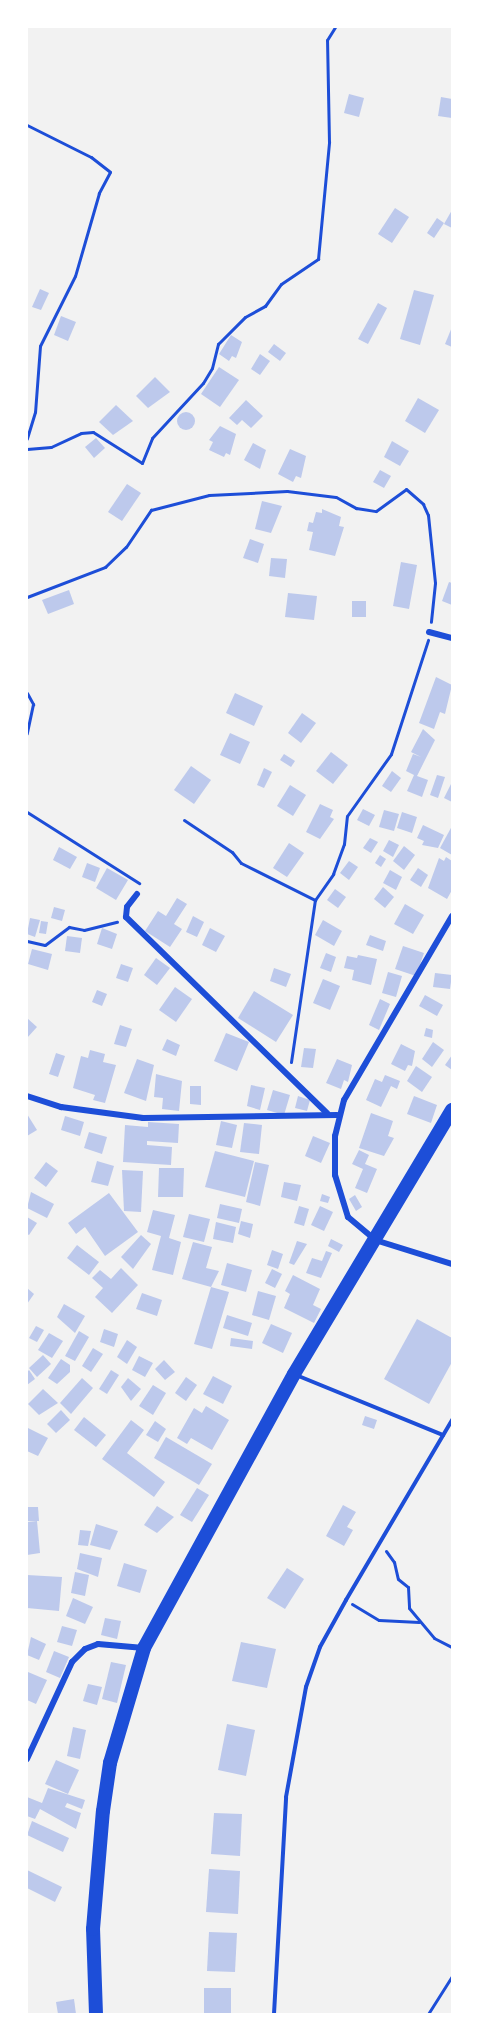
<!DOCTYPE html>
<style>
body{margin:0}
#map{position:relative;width:479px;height:2041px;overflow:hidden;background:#f2f2f2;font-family:Roboto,sans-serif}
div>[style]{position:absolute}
.building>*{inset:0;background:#bdc9ec}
.round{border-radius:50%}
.path>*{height:3px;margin:-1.5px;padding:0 1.5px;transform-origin:1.5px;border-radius:1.5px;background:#1d4ed8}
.service>*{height:4px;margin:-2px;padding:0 2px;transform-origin:2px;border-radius:2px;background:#1d4ed8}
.minor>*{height:6px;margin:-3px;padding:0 3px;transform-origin:3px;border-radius:3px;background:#1d4ed8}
.primary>*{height:14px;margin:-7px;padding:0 7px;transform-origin:7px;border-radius:7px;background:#1d4ed8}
span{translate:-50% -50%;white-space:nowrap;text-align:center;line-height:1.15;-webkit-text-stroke:5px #fff;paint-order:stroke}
.frame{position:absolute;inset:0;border:28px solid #fff;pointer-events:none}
</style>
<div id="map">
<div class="building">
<div style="clip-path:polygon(349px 94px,364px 98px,359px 117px,344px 113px)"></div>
<div style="clip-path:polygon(441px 97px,452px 99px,452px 118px,438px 116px)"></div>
<div style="clip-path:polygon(395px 208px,409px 217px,392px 243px,378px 234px)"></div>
<div style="clip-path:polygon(452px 210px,452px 228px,444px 224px)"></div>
<div style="clip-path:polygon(437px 218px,444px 223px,434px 238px,427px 233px)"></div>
<div style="clip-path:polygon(40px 289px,49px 293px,41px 310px,32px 307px)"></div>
<div style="clip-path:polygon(414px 290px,434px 295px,420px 345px,400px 339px)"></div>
<div style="clip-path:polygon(378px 303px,387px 308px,368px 344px,358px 339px)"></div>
<div style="clip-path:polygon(61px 316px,76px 322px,68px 341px,54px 335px)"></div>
<div style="clip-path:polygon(452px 327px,452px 347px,445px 344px)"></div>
<div style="clip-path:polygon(231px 335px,242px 342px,236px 358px,232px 356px,229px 361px,219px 354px)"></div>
<div style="clip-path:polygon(274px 344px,286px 353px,280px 361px,268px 352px)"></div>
<div style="clip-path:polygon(260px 354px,270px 361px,260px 375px,251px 369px)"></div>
<div style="clip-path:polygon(219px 367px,239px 380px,220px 407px,201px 394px)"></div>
<div style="clip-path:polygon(155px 377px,170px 392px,148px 408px,136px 396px)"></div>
<div style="clip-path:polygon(418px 398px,439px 410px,425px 433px,405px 421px)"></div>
<div style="clip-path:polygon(246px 400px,263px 416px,251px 428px,242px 420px,237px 425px,229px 418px)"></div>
<div style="clip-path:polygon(116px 405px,133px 421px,113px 435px,99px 422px)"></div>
<div class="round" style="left:177px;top:412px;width:18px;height:18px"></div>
<div style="clip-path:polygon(220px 426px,236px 434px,230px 455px,226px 453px,224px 457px,209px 450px,213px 442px,209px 440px)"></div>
<div style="clip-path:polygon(96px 438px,105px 448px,94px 458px,85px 447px)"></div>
<div style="clip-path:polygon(392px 441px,409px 451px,400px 466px,384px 457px)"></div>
<div style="clip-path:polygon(253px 443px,266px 450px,260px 469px,244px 460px)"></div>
<div style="clip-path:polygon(290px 449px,306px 456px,301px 478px,296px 476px,293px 482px,278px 474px)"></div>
<div style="clip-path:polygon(380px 470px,391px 476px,384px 488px,373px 482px)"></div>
<div style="clip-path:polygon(127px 484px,141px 493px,122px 521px,108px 512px)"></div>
<div style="clip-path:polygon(262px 501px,282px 506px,271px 533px,255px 529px)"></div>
<div style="clip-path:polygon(322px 509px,341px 517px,339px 526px,344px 527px,335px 556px,309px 550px,313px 532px,307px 531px,309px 522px,313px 523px,316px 512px,322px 513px)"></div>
<div style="clip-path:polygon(250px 539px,264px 544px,258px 563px,243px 558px)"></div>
<div style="clip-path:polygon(271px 558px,287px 559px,285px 578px,269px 576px)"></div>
<div style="clip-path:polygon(401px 562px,417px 565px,409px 609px,393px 606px)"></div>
<div style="clip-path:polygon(449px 582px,452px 583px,452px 605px,442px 601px)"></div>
<div style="clip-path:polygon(69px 590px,74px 604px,48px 614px,42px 600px)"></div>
<div style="clip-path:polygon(288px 593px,317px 596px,314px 620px,285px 617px)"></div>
<div style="clip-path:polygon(352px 601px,366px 601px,366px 617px,352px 617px)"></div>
<div style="clip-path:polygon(436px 677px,452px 685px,445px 714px,440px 712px,434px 729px,419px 723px)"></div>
<div style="clip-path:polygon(235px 693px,263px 706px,254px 726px,226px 713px)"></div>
<div style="clip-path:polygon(302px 713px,316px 723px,301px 743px,288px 733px)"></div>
<div style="clip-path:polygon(423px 729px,435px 740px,417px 776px,428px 780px,422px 797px,407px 791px,414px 775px,406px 771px,413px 754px,421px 757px,411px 752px)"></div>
<div style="clip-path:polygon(230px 733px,250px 742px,240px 764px,220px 755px)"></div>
<div style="clip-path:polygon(331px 752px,348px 765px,333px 784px,316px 771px)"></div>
<div style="clip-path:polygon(284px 754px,295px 761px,291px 767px,280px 760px)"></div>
<div style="clip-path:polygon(191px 766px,211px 780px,194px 804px,174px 790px)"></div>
<div style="clip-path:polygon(264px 768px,272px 772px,264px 788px,257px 785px)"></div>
<div style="clip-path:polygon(392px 771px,401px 778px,391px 792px,382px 786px)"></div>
<div style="clip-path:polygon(437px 775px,445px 777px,438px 798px,430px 795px)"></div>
<div style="clip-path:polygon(452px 782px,452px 802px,444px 798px)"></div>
<div style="clip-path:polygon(290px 785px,306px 795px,293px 816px,277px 806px)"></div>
<div style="clip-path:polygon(320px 804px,333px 810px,330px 817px,334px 819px,320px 839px,306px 832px)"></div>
<div style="clip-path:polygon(363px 809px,375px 815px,369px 826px,357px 820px)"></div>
<div style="clip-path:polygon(384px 810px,399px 814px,394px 831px,379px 827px)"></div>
<div style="clip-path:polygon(402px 812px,417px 817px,412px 833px,397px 828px)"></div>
<div style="clip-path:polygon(423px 825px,444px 835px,438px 848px,422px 845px,424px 841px,417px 838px)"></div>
<div style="clip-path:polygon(452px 826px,452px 855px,440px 848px)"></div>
<div style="clip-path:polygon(370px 838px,378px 842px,371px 853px,363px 848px)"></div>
<div style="clip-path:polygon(389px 840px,399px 845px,393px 857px,383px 851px)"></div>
<div style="clip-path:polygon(289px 843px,304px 853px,287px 877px,273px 868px)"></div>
<div style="clip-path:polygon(404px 846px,415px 855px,404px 870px,393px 861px)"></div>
<div style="clip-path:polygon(59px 847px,77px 857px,70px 869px,53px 860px)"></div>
<div style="clip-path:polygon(380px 855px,386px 859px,381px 867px,375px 863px)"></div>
<div style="clip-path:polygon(446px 857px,452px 861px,452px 890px,447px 899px,428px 888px,439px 858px,444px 861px)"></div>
<div style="clip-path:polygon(349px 861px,358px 867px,349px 880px,340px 873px)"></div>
<div style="clip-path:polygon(87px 863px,100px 868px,95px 882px,82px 877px)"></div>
<div style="clip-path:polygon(107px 868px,128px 880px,116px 900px,96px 888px)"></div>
<div style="clip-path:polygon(418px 868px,428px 875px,421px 887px,410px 880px)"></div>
<div style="clip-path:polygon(390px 870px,402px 877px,396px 890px,383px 883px)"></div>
<div style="clip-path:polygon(383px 887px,394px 897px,385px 908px,374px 899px)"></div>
<div style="clip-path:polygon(335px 889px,346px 897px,338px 908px,327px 900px)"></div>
<div style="clip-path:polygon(177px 898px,187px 904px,174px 924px,182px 929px,170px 947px,145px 931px,158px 911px,166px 916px)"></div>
<div style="clip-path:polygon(405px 904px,424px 915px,413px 934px,394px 924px)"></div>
<div style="clip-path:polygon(54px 907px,65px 910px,62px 921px,51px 918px)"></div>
<div style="clip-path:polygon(193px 916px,204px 922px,197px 937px,186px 932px)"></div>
<div style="clip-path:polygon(30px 918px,40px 920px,35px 937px,27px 934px)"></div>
<div style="clip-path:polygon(323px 920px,342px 931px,334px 946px,315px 935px)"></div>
<div style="clip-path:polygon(41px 921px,48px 922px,46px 934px,39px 933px)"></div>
<div style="clip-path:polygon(102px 928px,117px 934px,112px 949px,97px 944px)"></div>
<div style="clip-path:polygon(210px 928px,225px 936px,216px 952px,202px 945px)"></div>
<div style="clip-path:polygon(370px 935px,386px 941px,383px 951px,366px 945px)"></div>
<div style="clip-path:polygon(67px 936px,82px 938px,80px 953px,65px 951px)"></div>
<div style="clip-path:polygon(403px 946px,424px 953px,416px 976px,395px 969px)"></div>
<div style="clip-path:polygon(32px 949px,52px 954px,48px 970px,28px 964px)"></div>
<div style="clip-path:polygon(326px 953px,336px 957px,331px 972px,320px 968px)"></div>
<div style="clip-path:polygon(358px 955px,377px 959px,371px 985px,352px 980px,354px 970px,344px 968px,347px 956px,357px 958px)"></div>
<div style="clip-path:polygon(156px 958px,170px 968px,157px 985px,144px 975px)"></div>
<div style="clip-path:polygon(121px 964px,133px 968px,128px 982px,116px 978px)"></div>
<div style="clip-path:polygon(274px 968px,291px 974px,286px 987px,270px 981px)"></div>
<div style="clip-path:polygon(388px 972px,402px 976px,396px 997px,382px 993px)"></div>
<div style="clip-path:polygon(435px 973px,452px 975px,450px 989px,433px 987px)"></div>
<div style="clip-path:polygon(323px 979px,340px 986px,330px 1010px,313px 1003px)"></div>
<div style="clip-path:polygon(175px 987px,192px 999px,176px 1022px,159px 1010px)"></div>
<div style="clip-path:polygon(97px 990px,107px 994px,102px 1006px,92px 1002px)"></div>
<div style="clip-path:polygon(254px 991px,293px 1015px,276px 1042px,238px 1018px)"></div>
<div style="clip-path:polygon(425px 995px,443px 1005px,437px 1016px,419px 1006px)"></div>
<div style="clip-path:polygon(380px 999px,390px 1004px,379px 1030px,369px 1025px)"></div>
<div style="clip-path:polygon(27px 1018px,37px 1027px,27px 1038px)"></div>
<div style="clip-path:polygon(120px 1025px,132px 1029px,126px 1047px,114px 1044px)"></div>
<div style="clip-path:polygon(426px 1028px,433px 1030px,432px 1038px,424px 1036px)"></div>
<div style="clip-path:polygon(226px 1033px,249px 1042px,237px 1071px,214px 1061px)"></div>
<div style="clip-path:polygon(167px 1039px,180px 1045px,176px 1056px,162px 1050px)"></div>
<div style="clip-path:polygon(433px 1042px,444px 1050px,432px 1067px,422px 1059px)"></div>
<div style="clip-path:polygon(401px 1044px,415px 1051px,412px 1066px,408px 1065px,405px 1071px,391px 1064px)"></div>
<div style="clip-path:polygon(304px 1048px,316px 1049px,313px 1068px,301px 1067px)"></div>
<div style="clip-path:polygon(90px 1050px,105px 1054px,103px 1062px,116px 1065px,105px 1103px,93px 1100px,95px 1095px,73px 1088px,81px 1056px,88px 1058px)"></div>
<div style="clip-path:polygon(56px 1053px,65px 1056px,58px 1077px,49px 1074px)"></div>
<div style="clip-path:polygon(452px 1055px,452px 1070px,445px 1065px)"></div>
<div style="clip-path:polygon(137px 1059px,154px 1065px,146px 1101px,124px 1093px)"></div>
<div style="clip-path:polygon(337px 1059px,352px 1065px,348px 1082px,344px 1080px,341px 1089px,326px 1083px)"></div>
<div style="clip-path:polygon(416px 1066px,432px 1077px,422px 1092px,407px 1081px)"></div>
<div style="clip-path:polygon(156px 1074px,182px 1081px,179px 1111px,162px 1109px,163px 1098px,154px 1097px)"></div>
<div style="clip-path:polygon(385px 1075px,400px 1081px,397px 1089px,391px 1086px,381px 1107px,366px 1100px,375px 1079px,382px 1082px)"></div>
<div style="clip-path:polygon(251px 1085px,265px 1088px,260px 1110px,247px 1106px)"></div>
<div style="clip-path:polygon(190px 1086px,201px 1086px,201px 1105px,190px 1104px)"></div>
<div style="clip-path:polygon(273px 1090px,290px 1095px,284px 1115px,267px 1110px)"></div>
<div style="clip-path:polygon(298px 1096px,310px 1100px,307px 1111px,295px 1108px)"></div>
<div style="clip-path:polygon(414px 1096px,437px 1105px,431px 1123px,407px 1114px)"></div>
<div style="clip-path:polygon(371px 1113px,393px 1121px,388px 1136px,394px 1138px,384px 1156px,359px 1148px)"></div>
<div style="clip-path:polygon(27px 1114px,37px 1130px,27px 1136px)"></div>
<div style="clip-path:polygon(65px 1116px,84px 1122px,80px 1136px,61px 1130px)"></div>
<div style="clip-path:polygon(221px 1121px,237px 1125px,232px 1148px,216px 1145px)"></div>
<div style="clip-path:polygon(148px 1122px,179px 1124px,178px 1143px,147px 1141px,147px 1145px,172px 1147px,171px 1165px,123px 1162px,125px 1125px,148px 1127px)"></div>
<div style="clip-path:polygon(244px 1123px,262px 1125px,259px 1154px,240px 1152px)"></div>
<div style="clip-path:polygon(89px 1132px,107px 1137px,102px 1154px,84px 1148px)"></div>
<div style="clip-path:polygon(313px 1136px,330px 1143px,321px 1163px,305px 1156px)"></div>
<div style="clip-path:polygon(359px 1150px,369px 1155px,365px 1164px,377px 1169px,367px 1193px,355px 1188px,363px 1169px,352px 1164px)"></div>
<div style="clip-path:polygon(215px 1151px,254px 1161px,245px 1197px,205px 1187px)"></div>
<div style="clip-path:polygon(97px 1161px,114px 1166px,108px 1186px,91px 1182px)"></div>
<div style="clip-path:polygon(46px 1162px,58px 1171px,46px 1187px,34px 1178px)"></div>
<div style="clip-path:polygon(255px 1162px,269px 1165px,260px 1206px,246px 1202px)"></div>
<div style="clip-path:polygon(159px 1168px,184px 1168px,183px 1197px,158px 1197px)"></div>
<div style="clip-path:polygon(122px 1170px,143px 1171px,141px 1212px,124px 1211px)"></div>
<div style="clip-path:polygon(284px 1182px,301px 1185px,297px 1201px,281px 1197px)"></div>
<div style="clip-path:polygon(31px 1192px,54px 1204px,47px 1218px,27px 1208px)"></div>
<div style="clip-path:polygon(109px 1193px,138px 1232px,105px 1256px,85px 1227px,76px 1234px,68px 1223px)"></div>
<div style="clip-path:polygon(322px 1194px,330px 1197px,328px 1203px,320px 1201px)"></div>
<div style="clip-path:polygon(355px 1195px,362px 1207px,356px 1211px,349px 1199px)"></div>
<div style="clip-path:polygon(220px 1204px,242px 1209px,239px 1223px,217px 1218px)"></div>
<div style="clip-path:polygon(299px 1206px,309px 1209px,304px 1226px,294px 1223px)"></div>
<div style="clip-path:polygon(320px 1206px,333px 1212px,324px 1231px,311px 1225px)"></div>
<div style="clip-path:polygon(153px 1210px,175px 1215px,169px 1238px,181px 1242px,173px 1275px,152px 1270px,161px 1236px,147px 1232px)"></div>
<div style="clip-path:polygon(189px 1214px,210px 1219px,204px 1242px,183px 1237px)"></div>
<div style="clip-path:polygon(27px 1217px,37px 1223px,29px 1235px,27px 1234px)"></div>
<div style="clip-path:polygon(241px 1221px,253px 1224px,250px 1238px,238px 1234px)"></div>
<div style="clip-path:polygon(216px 1222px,236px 1227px,233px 1243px,213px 1239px)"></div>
<div style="clip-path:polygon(141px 1235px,151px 1244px,133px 1269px,121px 1257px)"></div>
<div style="clip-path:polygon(331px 1239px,343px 1245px,339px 1252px,328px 1246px)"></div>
<div style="clip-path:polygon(297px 1241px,307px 1244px,294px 1265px,289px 1263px)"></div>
<div style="clip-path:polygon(193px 1242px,212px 1247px,206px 1268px,219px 1271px,211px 1287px,229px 1292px,212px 1349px,194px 1344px,211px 1287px,182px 1279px)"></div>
<div style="clip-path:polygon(77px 1245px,99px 1262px,89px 1275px,67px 1258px)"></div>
<div style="clip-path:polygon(272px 1250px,283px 1254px,278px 1269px,267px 1265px)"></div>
<div style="clip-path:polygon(326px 1251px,332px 1253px,321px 1278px,306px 1273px,312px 1258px,322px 1261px)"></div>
<div style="clip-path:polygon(227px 1263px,252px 1270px,246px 1292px,221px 1285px)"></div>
<div style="clip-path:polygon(121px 1268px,138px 1285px,112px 1313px,95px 1297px,103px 1288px,92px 1278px,100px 1270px,111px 1279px)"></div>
<div style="clip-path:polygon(272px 1269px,282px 1274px,275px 1288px,265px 1283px)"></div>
<div style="clip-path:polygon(293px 1275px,320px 1289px,313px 1305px,321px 1309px,314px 1323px,284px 1308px,290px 1294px,285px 1291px)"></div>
<div style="clip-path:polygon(27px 1288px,34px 1294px,27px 1304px)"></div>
<div style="clip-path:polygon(258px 1291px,276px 1296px,269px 1320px,252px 1315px)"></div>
<div style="clip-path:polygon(142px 1293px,162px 1300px,157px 1316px,136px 1309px)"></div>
<div style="clip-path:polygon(64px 1304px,85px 1316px,75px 1333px,57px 1317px)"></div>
<div style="clip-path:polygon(227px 1315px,252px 1323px,248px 1336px,223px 1328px)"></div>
<div style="clip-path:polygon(417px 1319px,452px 1338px,452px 1362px,429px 1404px,384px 1379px)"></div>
<div style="clip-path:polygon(271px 1324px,292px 1333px,283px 1353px,262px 1343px)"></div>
<div style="clip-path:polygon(36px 1326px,44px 1330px,37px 1342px,29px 1338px)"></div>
<div style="clip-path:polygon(104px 1329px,118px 1334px,114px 1347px,100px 1342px)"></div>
<div style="clip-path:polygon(79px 1331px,89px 1337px,75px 1361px,65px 1356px)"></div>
<div style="clip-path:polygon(49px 1333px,63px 1341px,52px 1358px,38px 1350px)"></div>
<div style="clip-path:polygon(231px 1338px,253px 1341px,252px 1349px,230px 1346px)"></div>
<div style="clip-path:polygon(127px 1340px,137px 1347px,127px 1364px,117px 1357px)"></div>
<div style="clip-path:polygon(93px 1348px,103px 1354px,91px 1372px,82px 1366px)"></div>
<div style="clip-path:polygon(43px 1355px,51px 1364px,37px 1377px,29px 1368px)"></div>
<div style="clip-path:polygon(139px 1356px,153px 1363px,145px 1377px,132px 1370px)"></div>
<div style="clip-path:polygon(61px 1359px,70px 1365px,70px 1372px,57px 1384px,48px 1378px)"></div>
<div style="clip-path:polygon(164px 1360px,175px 1372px,165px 1380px,155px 1369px)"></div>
<div style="clip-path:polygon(29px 1370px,35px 1379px,27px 1385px,27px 1372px)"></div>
<div style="clip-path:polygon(111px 1370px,119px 1375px,107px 1394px,99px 1389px)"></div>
<div style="clip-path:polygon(213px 1376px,232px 1386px,223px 1404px,203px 1394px)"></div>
<div style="clip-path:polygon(186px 1377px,197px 1385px,186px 1401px,175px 1393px)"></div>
<div style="clip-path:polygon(82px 1378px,93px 1388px,71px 1414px,60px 1403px)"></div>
<div style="clip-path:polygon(128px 1378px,141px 1389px,131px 1401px,121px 1387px)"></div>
<div style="clip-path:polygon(153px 1385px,166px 1393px,153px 1415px,139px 1406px)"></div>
<div style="clip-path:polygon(43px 1389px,58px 1403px,39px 1415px,28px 1404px)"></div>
<div style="clip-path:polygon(206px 1406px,229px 1420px,212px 1450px,191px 1438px,187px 1444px,177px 1438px,194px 1408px,202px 1413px)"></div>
<div style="clip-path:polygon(61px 1410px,70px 1420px,56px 1433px,47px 1424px)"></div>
<div style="clip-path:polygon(365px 1416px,377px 1420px,374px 1429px,362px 1425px)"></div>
<div style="clip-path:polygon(84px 1417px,106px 1435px,96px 1447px,74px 1430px)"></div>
<div style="clip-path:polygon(131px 1420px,144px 1430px,127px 1453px,165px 1482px,154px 1497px,102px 1459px)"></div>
<div style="clip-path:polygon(155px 1421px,166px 1429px,158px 1442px,146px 1435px)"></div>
<div style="clip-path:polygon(28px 1428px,48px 1438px,38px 1456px,27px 1451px)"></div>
<div style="clip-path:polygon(166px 1437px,212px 1464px,199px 1485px,154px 1458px)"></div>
<div style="clip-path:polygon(197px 1488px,209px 1495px,192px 1522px,180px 1515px)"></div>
<div style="clip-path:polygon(343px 1505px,356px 1512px,347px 1527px,353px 1530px,344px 1546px,326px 1536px)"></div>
<div style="clip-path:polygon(157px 1506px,174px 1517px,157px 1533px,144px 1525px)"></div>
<div style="clip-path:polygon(27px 1507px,38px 1507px,39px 1521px,27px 1521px)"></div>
<div style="clip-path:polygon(37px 1521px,40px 1553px,27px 1555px,27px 1522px)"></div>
<div style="clip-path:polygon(96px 1524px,118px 1531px,110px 1550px,90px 1545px)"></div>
<div style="clip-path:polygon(80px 1530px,91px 1531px,88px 1546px,78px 1545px)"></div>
<div style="clip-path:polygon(80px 1553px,102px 1558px,98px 1577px,77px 1569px)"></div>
<div style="clip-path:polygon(124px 1563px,147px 1570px,140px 1593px,117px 1586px)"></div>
<div style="clip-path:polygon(287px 1568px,304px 1579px,285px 1609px,267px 1598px)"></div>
<div style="clip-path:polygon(75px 1572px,89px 1575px,85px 1596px,71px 1593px)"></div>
<div style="clip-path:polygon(27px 1575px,62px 1577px,59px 1611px,27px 1608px)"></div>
<div style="clip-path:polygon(73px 1598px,93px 1607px,85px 1624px,66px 1616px)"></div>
<div style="clip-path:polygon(105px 1618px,121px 1621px,117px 1639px,101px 1635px)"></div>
<div style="clip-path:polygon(62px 1626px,77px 1630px,72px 1646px,57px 1642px)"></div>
<div style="clip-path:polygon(31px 1637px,46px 1644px,39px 1660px,27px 1655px)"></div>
<div style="clip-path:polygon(241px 1642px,276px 1649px,267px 1688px,232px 1681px)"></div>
<div style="clip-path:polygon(54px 1651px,69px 1657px,60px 1678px,46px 1672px)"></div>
<div style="clip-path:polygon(111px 1662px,126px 1665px,117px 1703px,102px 1699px)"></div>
<div style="clip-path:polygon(28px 1672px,47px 1680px,36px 1704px,27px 1700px)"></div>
<div style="clip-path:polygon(88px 1684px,102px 1687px,97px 1705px,83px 1701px)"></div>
<div style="clip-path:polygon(227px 1724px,255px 1730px,246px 1776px,218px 1770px)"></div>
<div style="clip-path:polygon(73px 1727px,86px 1730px,80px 1759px,67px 1756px)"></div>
<div style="clip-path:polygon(56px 1760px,79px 1770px,68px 1794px,45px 1784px)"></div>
<div style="clip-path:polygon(48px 1788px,85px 1800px,82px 1809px,67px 1803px,65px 1807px,81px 1813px,76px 1829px,40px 1809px,35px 1819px,27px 1816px,27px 1797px,42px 1803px)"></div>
<div style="clip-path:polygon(214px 1813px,242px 1814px,240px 1856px,211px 1854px)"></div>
<div style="clip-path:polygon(32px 1821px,69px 1838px,63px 1852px,27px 1835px)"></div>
<div style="clip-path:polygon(209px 1869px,240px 1871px,238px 1914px,206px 1912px)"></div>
<div style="clip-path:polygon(27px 1870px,62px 1887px,55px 1902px,27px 1888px)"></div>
<div style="clip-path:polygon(209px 1932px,237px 1933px,235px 1972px,207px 1971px)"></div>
<div style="clip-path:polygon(204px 1988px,231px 1988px,231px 2014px,204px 2014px)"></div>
<div style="clip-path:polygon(74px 1999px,76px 2014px,58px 2014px,56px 2002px)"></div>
</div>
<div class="path">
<div style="left:27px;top:125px;width:72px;rotate:26.6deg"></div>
<div style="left:91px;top:157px;width:24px;rotate:38deg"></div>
<div style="left:110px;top:172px;width:24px;rotate:118deg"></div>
<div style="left:99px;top:193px;width:86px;rotate:106.1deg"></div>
<div style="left:75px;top:276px;width:78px;rotate:116.6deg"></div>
<div style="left:40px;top:346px;width:66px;rotate:94.3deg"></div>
<div style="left:35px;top:412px;width:28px;rotate:107deg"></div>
<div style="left:27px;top:449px;width:24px;rotate:-5deg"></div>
<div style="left:51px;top:447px;width:33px;rotate:-25deg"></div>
<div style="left:81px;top:433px;width:12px;rotate:-5deg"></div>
<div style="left:93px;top:432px;width:58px;rotate:32.3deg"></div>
<div style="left:142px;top:463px;width:27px;rotate:-68deg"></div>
<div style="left:152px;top:438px;width:75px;rotate:-47.2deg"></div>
<div style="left:203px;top:383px;width:17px;rotate:-59deg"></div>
<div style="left:212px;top:368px;width:25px;rotate:-76deg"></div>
<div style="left:218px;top:344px;width:38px;rotate:-45deg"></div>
<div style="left:245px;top:317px;width:23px;rotate:-29deg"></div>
<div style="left:265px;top:306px;width:27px;rotate:-54deg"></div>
<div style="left:281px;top:284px;width:45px;rotate:-34deg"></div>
<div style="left:318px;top:259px;width:118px;rotate:-84.6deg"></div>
<div style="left:329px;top:142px;width:102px;rotate:-91.1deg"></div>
<div style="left:327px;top:40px;width:15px;rotate:-58deg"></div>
<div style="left:27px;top:597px;width:84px;rotate:-21deg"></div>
<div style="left:105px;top:567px;width:29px;rotate:-44deg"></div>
<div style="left:126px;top:547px;width:45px;rotate:-56deg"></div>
<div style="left:151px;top:510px;width:60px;rotate:-14.5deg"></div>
<div style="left:209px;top:495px;width:78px;rotate:-2.9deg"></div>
<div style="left:287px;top:491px;width:49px;rotate:7deg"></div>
<div style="left:336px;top:497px;width:23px;rotate:29deg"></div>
<div style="left:356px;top:508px;width:20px;rotate:9deg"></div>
<div style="left:376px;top:511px;width:37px;rotate:-36deg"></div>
<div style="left:406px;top:489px;width:23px;rotate:41deg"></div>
<div style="left:423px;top:504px;width:12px;rotate:66deg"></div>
<div style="left:428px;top:515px;width:68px;rotate:84.1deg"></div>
<div style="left:435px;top:583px;width:39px;rotate:96deg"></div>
<div style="left:27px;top:693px;width:13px;rotate:61deg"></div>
<div style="left:33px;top:704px;width:30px;rotate:102deg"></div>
<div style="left:27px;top:812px;width:133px;rotate:32.4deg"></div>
<div style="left:184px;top:820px;width:58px;rotate:33.7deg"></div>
<div style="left:232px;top:852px;width:14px;rotate:51deg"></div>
<div style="left:241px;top:863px;width:83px;rotate:26.6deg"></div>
<div style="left:27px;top:941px;width:18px;rotate:13deg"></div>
<div style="left:45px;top:945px;width:30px;rotate:-37deg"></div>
<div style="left:69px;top:927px;width:15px;rotate:11deg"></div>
<div style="left:84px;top:930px;width:34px;rotate:-14deg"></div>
<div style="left:291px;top:1062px;width:164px;rotate:-81.6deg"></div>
<div style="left:315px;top:900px;width:32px;rotate:-55deg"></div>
<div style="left:333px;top:874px;width:32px;rotate:-70deg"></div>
<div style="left:344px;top:844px;width:28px;rotate:-84deg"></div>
<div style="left:347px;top:816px;width:76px;rotate:-54.6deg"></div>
<div style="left:391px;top:754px;width:120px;rotate:-72deg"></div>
<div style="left:386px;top:1551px;width:14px;rotate:54deg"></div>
<div style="left:394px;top:1562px;width:17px;rotate:77deg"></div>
<div style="left:398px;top:1579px;width:13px;rotate:39deg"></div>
<div style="left:408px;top:1587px;width:21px;rotate:87deg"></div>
<div style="left:409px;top:1608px;width:39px;rotate:50deg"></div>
<div style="left:434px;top:1638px;width:20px;rotate:27deg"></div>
<div style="left:352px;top:1604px;width:31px;rotate:31deg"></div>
<div style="left:379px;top:1620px;width:40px;rotate:2.9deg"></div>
<div style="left:428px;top:2014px;width:45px;rotate:-57.7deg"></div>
</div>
<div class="service">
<div style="left:296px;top:1375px;width:159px;rotate:22.2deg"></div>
<div style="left:274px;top:2014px;width:217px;rotate:-86.8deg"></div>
<div style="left:286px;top:1797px;width:112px;rotate:-79.7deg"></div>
<div style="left:306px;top:1687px;width:42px;rotate:-70.7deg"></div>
<div style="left:320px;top:1647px;width:54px;rotate:-61deg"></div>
<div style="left:346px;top:1600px;width:209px;rotate:-59.5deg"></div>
</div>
<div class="minor">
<div style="left:429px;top:632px;width:24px;rotate:15deg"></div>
<div style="left:137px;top:894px;width:16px;rotate:128deg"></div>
<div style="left:127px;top:907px;width:10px;rotate:96deg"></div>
<div style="left:126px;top:917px;width:281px;rotate:44.3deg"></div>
<div style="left:452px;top:916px;width:213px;rotate:120.4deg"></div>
<div style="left:344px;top:1100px;width:37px;rotate:104deg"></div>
<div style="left:335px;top:1136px;width:39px;rotate:90deg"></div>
<div style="left:335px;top:1175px;width:44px;rotate:72.8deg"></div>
<div style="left:348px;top:1217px;width:35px;rotate:40deg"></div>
<div style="left:375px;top:1240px;width:81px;rotate:17.3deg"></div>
<div style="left:27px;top:1096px;width:36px;rotate:18deg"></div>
<div style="left:61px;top:1107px;width:83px;rotate:7.6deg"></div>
<div style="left:143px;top:1118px;width:194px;rotate:-0.9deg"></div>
<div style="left:27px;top:1759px;width:107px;rotate:-65.1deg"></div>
<div style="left:72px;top:1662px;width:18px;rotate:-45deg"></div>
<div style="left:85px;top:1649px;width:14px;rotate:-21deg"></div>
<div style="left:98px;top:1644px;width:46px;rotate:5deg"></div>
</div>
<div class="primary">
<div style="left:96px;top:2014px;width:85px;rotate:-92deg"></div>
<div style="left:93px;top:1929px;width:118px;rotate:-85.2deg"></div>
<div style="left:103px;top:1811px;width:49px;rotate:-81.7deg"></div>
<div style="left:110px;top:1763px;width:120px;rotate:-73.5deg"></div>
<div style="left:144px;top:1648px;width:312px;rotate:-61.3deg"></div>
<div style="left:294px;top:1374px;width:308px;rotate:-59.1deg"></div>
</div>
<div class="frame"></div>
</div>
